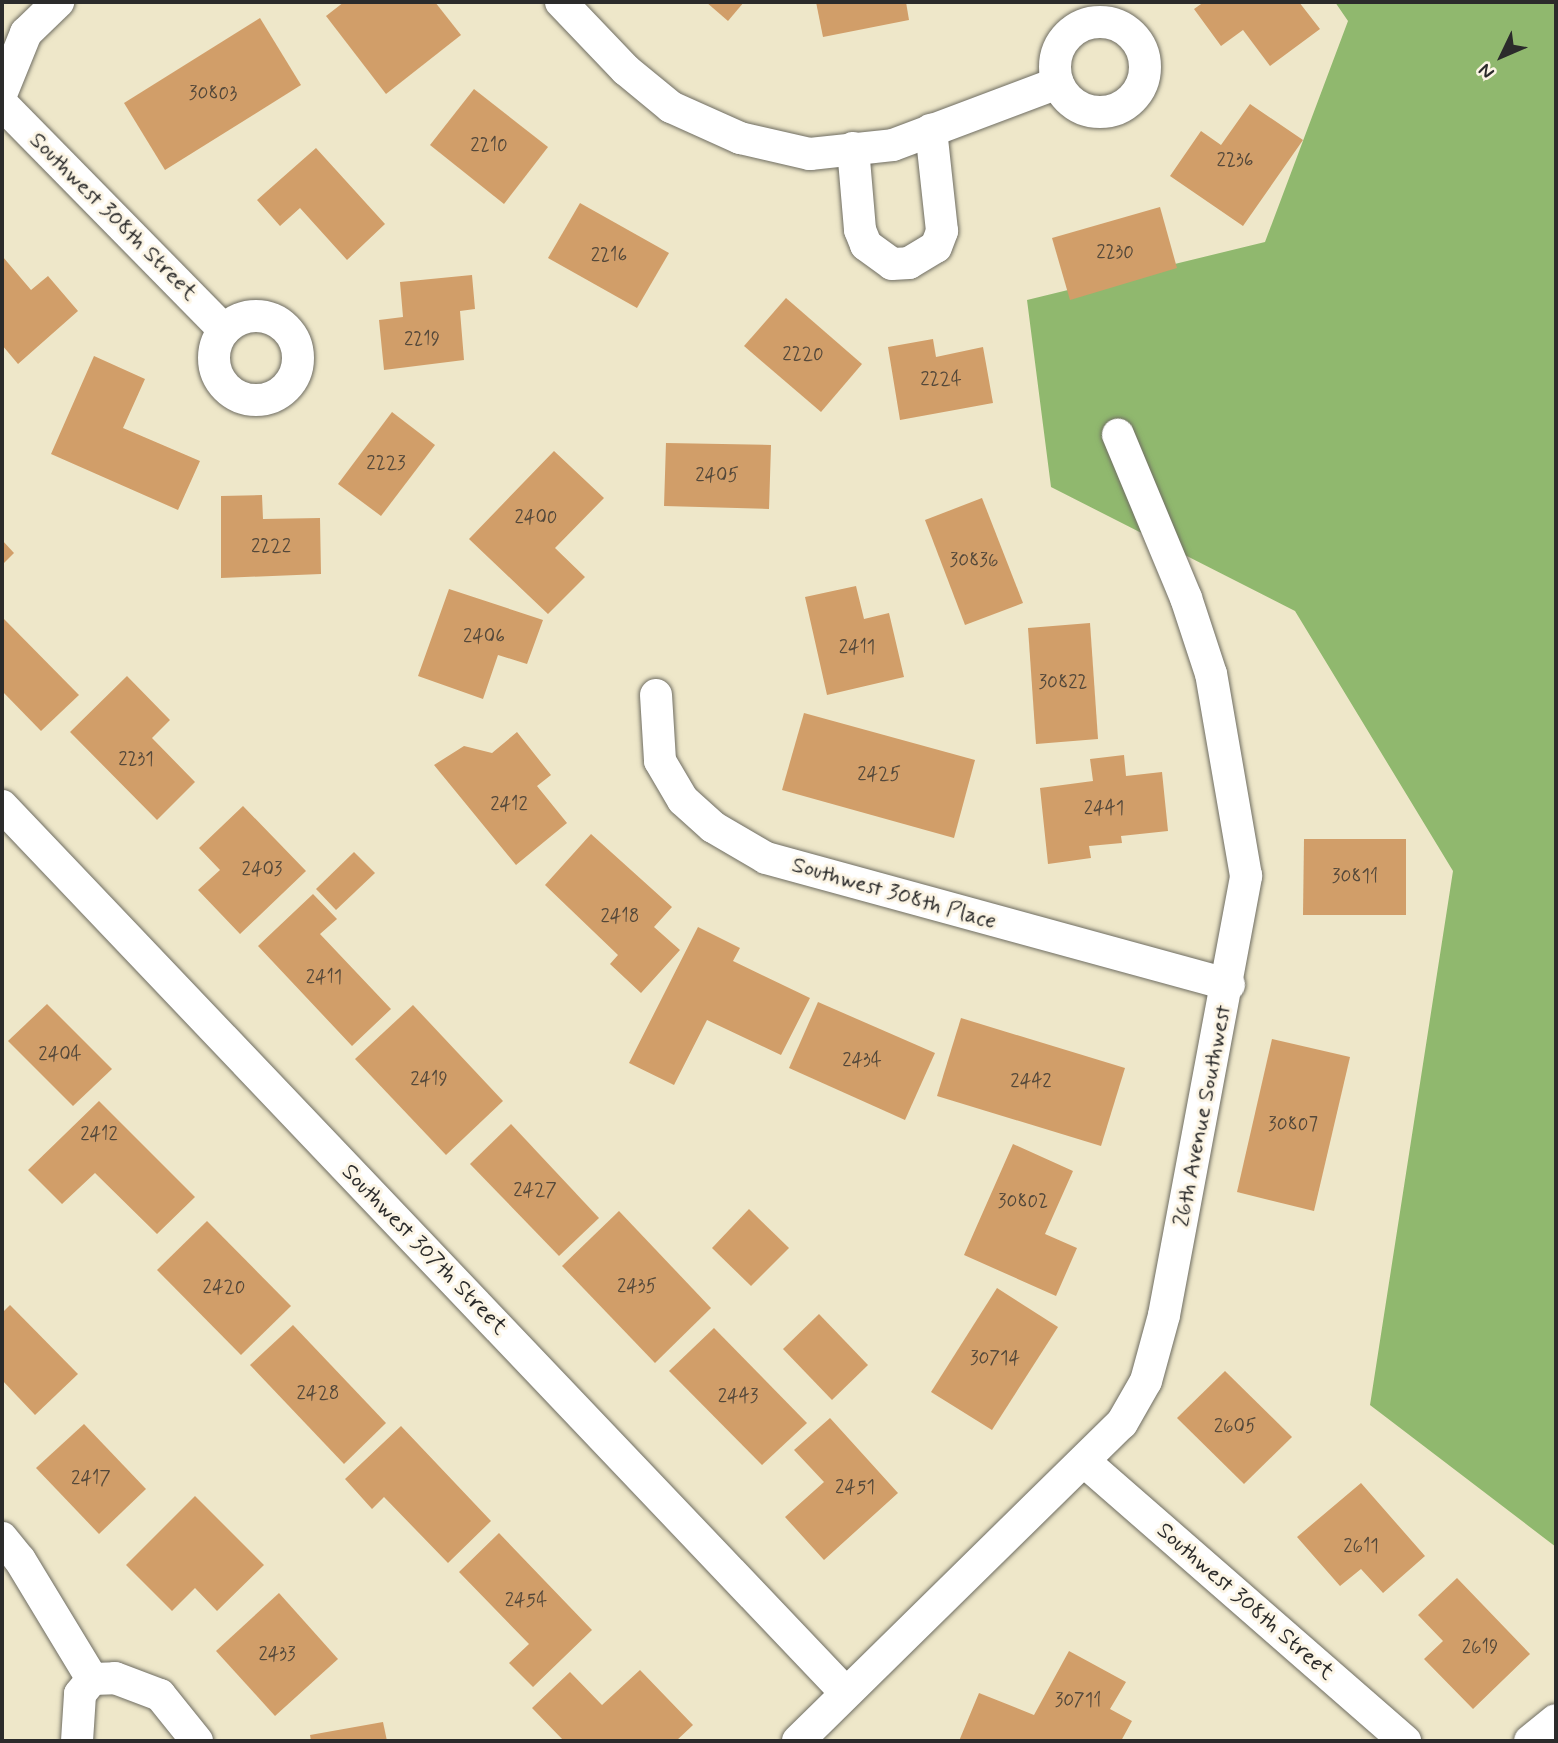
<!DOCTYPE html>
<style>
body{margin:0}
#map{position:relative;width:1558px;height:1743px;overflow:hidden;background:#eee7c9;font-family:Mynerve,sans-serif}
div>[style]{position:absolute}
.forest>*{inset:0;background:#90b86e}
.building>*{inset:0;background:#d19e69}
.roads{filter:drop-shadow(0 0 2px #6f6d62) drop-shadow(0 0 2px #6f6d62)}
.minor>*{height:32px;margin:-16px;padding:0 16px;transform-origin:16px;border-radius:16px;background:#fff}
.minor>.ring{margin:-16px;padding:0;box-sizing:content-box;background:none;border:32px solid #fff;border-radius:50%}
span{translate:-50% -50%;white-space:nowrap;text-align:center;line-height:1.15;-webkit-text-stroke:6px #fcf5e5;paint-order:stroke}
.number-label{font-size:19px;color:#54483a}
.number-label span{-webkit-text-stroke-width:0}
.street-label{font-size:23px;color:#2b2b2b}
.frame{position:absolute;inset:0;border:4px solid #2b2b2b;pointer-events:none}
.north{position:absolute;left:1467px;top:21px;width:70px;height:70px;-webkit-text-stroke:5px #fcf5e5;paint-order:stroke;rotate:226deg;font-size:19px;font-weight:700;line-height:28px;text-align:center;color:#2b2b2b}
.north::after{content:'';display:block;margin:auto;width:24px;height:32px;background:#2b2b2b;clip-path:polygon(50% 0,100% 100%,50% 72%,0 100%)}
</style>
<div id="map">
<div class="forest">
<div style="clip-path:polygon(1335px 2px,1556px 2px,1556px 1547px,1370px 1405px,1453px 871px,1295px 611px,1051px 487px,1027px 300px,1265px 242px,1348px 21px)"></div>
</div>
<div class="building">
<div style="clip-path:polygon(344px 2px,435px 2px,461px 35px,386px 94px,326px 16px)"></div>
<div style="clip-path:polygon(706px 2px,744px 2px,728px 21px)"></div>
<div style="clip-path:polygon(816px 2px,906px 2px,909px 20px,823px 37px)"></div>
<div style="clip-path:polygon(1204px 2px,1299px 2px,1320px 29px,1270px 66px,1243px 30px,1221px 46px,1194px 9px)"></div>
<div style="clip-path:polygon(260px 18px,301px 85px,165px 170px,124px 103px)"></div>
<div style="clip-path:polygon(474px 89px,548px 147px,504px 204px,430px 145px)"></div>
<div style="clip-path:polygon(1250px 104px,1303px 140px,1243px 226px,1170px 176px,1201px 131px,1221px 145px)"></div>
<div style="clip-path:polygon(316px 148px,385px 224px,347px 260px,300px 208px,280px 226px,257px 200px)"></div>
<div style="clip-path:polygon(580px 203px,669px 253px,637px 308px,548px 258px)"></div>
<div style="clip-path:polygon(1160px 207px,1177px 268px,1070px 300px,1052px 238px)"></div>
<div style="clip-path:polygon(3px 257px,31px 290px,48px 276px,78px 311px,18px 364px,2px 345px)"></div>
<div style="clip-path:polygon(472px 275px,475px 309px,460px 311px,464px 360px,384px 370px,379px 320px,403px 317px,400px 282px)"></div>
<div style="clip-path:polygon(786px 298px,862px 364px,821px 412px,744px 346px)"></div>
<div style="clip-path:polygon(933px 339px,936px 357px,983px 347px,993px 403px,900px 420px,888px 347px)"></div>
<div style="clip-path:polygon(94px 356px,145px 379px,123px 428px,200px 461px,178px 510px,51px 454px)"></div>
<div style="clip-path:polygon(392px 412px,435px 445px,381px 516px,338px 484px)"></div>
<div style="clip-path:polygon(666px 443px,771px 445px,769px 509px,664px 506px)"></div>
<div style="clip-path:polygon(554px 451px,604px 498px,555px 548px,585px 577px,548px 614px,469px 539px)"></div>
<div style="clip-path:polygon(262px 495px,263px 519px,320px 518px,321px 574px,221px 578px,221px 496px)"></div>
<div style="clip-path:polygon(982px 498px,1023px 603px,965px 625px,925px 520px)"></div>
<div style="clip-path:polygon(2px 540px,14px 553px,2px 565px)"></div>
<div style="clip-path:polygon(856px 586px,864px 619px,889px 613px,904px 677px,827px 695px,805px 597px)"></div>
<div style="clip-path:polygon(449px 589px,543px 620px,527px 664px,498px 655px,483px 699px,418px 676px)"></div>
<div style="clip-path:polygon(2px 617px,79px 695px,41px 731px,2px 691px)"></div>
<div style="clip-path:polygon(1090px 623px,1098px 739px,1036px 744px,1028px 628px)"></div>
<div style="clip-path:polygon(127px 676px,170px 720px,152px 738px,195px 782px,157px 820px,70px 732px)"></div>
<div style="clip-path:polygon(804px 713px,975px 760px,954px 838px,782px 790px)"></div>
<div style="clip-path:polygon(517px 732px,551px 775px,537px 786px,567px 823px,516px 865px,434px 765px,464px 746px,492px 753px)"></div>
<div style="clip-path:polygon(1124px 755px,1126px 776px,1162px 772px,1168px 831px,1121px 836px,1122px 843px,1089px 846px,1091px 858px,1048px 864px,1040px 788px,1093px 781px,1090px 759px)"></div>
<div style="clip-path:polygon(243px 806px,306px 871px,240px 934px,198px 890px,220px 870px,199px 848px)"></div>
<div style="clip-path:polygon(591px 834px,672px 907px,654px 927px,680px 950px,641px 993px,610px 964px,618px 955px,545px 885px)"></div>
<div style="clip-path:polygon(1304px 839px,1406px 839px,1406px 915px,1303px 915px)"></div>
<div style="clip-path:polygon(354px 852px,375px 873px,336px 910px,316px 889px)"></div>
<div style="clip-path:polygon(313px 894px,337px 919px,320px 934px,391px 1009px,352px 1046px,258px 946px)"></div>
<div style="clip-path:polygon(698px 927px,740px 948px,733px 961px,810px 998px,781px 1055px,707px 1020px,674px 1085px,629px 1063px)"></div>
<div style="clip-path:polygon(818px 1002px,935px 1053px,905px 1120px,789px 1068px)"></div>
<div style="clip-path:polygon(47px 1004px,112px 1069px,73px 1106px,8px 1041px)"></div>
<div style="clip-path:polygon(413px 1005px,503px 1101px,446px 1155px,355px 1059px)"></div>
<div style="clip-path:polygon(961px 1018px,1125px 1068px,1101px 1146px,937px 1096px)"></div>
<div style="clip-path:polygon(1272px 1039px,1350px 1057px,1314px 1211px,1237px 1192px)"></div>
<div style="clip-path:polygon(99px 1101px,195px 1197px,157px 1234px,95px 1173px,62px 1204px,28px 1170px)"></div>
<div style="clip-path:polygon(511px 1124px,599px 1218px,559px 1256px,470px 1164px)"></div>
<div style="clip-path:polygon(1013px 1144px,1073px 1171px,1045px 1234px,1077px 1248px,1056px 1296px,964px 1255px)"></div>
<div style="clip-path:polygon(749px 1209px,789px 1248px,751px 1286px,712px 1248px)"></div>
<div style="clip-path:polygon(619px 1211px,711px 1308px,655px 1363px,562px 1266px)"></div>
<div style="clip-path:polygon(207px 1221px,291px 1306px,241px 1355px,157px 1270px)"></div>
<div style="clip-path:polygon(997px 1288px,1058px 1327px,992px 1430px,931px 1392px)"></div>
<div style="clip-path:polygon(10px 1305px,78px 1374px,35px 1415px,2px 1380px,2px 1313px)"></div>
<div style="clip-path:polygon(819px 1314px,868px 1365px,832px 1400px,783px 1349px)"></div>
<div style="clip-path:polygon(293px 1325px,386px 1423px,344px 1464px,250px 1365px)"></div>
<div style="clip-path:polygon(714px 1328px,807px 1423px,762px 1465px,669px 1371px)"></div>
<div style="clip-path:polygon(1225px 1371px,1292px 1437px,1244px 1484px,1177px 1418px)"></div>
<div style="clip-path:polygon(830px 1418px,898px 1493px,824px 1560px,785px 1517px,824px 1482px,794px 1450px)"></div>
<div style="clip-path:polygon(84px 1424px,146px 1489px,99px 1534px,36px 1468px)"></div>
<div style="clip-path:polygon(401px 1426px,491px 1521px,448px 1563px,384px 1497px,372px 1509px,345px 1479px)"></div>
<div style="clip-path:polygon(1361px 1483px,1425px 1556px,1383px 1593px,1361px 1569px,1340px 1586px,1297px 1537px)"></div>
<div style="clip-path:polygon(195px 1496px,264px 1565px,217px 1611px,195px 1588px,172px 1611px,126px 1565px)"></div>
<div style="clip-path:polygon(499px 1533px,592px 1630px,533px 1687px,509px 1663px,529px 1644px,459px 1572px)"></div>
<div style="clip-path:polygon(1457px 1578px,1530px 1654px,1473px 1709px,1424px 1659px,1443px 1641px,1418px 1615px)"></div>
<div style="clip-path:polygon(279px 1593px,338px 1659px,275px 1716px,216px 1651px)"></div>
<div style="clip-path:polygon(1069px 1651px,1126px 1682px,1110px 1709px,1132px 1721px,1121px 1741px,959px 1741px,979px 1693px,1034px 1715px)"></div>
<div style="clip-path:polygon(640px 1670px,693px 1725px,676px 1741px,564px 1741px,532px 1708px,570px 1672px,602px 1705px)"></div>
<div style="clip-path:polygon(383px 1722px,387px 1741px,311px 1741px,310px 1735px)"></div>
</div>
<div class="roads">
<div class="minor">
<div style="left:561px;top:2px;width:94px;rotate:46.3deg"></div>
<div style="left:626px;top:70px;width:58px;rotate:39.4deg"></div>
<div style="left:671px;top:107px;width:76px;rotate:24.2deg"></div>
<div style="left:740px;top:138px;width:72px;rotate:12.9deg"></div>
<div style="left:810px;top:154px;width:83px;rotate:-6.2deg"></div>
<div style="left:893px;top:145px;width:176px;rotate:-20.6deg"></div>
<div class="ring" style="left:1055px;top:22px;width:58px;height:58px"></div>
<div style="left:2px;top:92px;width:64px;rotate:-67.9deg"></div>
<div style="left:26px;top:33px;width:45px;rotate:-44.1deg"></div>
<div style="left:2px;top:104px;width:317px;rotate:45.5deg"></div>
<div style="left:853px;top:148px;width:82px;rotate:85.1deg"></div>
<div style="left:860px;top:230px;width:16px;rotate:68deg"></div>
<div style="left:866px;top:245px;width:32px;rotate:36deg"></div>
<div style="left:892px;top:264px;width:17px;rotate:-3deg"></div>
<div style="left:909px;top:263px;width:31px;rotate:-31deg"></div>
<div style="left:936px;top:247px;width:17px;rotate:-69deg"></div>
<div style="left:942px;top:231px;width:102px;rotate:-96.2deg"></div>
<div class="ring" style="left:214px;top:316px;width:52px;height:52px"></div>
<div style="left:656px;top:695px;width:66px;rotate:86.5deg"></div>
<div style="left:660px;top:761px;width:45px;rotate:59.5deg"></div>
<div style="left:683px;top:800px;width:40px;rotate:42deg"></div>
<div style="left:713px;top:827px;width:61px;rotate:30.3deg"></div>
<div style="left:766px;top:858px;width:480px;rotate:15.3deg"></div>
<div style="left:2px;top:806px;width:1224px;rotate:46.42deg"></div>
<div style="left:1085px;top:1462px;width:425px;rotate:41.1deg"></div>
<div style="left:2px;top:1538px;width:28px;rotate:51deg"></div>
<div style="left:20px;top:1560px;width:139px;rotate:58.8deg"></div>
<div style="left:77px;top:1741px;width:47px;rotate:-86.3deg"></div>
<div style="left:80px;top:1694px;width:19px;rotate:-51deg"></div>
<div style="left:92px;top:1679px;width:23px;rotate:-2deg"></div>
<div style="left:115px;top:1678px;width:48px;rotate:20.7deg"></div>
<div style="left:160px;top:1695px;width:59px;rotate:51.2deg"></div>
<div style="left:798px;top:1741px;width:454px;rotate:-44.5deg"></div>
<div style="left:1122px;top:1423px;width:48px;rotate:-60.3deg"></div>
<div style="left:1146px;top:1381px;width:68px;rotate:-74.7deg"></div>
<div style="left:1164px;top:1315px;width:447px;rotate:-79.4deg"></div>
<div style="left:1246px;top:876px;width:205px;rotate:-99.8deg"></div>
<div style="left:1211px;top:674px;width:80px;rotate:-108.2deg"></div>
<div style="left:1186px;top:598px;width:177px;rotate:-112.6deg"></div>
<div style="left:1530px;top:1741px;width:33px;rotate:-39deg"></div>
</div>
</div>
<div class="number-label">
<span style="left:213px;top:94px">30803</span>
<span style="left:489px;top:146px">2210</span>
<span style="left:1235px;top:161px">2236</span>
<span style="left:1115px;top:253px">2230</span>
<span style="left:609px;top:256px">2216</span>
<span style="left:422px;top:340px">2219</span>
<span style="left:803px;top:355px">2220</span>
<span style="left:941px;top:380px">2224</span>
<span style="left:386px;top:464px">2223</span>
<span style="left:717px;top:476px">2405</span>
<span style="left:536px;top:518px">2400</span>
<span style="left:271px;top:547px">2222</span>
<span style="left:974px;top:561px">30836</span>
<span style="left:484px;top:637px">2406</span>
<span style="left:857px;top:648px">2411</span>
<span style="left:1063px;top:683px">30822</span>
<span style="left:136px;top:760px">2231</span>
<span style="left:879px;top:775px">2425</span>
<span style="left:509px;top:805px">2412</span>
<span style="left:1104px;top:809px">2441</span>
<span style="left:262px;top:870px">2403</span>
<span style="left:1355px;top:877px">30811</span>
<span style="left:620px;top:917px">2418</span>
<span style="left:324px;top:978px">2411</span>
<span style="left:60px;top:1055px">2404</span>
<span style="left:862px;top:1061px">2434</span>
<span style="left:429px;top:1080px">2419</span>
<span style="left:1031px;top:1082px">2442</span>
<span style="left:1293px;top:1125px">30807</span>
<span style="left:99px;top:1135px">2412</span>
<span style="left:535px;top:1191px">2427</span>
<span style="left:1023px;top:1202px">30802</span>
<span style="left:637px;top:1287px">2435</span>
<span style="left:224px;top:1288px">2420</span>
<span style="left:995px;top:1359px">30714</span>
<span style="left:318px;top:1394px">2428</span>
<span style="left:738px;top:1397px">2443</span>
<span style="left:1235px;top:1427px">2605</span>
<span style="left:91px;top:1479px">2417</span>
<span style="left:855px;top:1488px">2451</span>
<span style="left:1361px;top:1547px">2611</span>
<span style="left:526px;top:1601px">2454</span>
<span style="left:1480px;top:1648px">2619</span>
<span style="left:277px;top:1655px">2433</span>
<span style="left:1078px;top:1701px">30711</span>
</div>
<div class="street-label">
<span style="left:113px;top:217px;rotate:45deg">Southwest 308th Street</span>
<span style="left:894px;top:894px;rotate:16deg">Southwest 308th Place</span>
<span style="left:1203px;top:1116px;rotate:-79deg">26th Avenue Southwest</span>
<span style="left:424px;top:1250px;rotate:46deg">Southwest 307th Street</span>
<span style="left:1245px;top:1602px;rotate:41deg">Southwest 308th Street</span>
</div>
<div class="frame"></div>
<div class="north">N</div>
</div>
